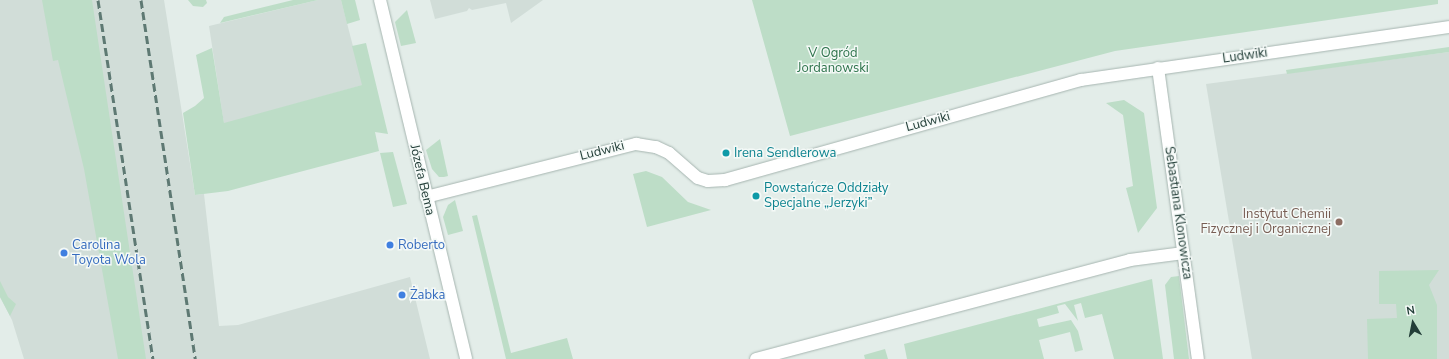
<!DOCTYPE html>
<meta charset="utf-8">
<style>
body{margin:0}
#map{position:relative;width:1449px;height:359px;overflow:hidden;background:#e3ede9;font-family:"Nunito Sans",sans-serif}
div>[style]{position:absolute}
.built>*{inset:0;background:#d1ddd8}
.green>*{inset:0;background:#bdddc7}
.roads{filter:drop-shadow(0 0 1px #a6b5b0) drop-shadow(0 0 1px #a6b5b0)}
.minor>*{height:12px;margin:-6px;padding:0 6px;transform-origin:6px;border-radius:6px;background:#fff}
.rail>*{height:3px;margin-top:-1.5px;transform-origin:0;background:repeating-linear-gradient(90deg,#5e7973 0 8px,transparent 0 12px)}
.dots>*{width:11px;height:11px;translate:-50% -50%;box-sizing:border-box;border:2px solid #f4f9f7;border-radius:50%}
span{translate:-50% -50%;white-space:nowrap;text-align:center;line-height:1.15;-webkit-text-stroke:3px #f4f9f7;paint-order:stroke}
.park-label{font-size:13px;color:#2e744c}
.street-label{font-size:13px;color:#233e38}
.culture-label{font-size:13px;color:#0d838f}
.left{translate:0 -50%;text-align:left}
.education-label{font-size:13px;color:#785e54}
.right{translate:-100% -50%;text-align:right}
.shop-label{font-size:13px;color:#366cbe}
.north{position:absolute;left:1393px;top:303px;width:40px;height:40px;-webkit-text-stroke:3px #f4f9f7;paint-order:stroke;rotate:350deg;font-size:11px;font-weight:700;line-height:16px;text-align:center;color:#233e38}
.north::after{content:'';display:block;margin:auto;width:14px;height:18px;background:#233e38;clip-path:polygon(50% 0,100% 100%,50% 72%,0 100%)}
</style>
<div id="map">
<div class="built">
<div style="clip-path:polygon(0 0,164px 0,195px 195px,204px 194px,219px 326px,238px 325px,410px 277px,430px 359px,24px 359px,12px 320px,0 297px)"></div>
<div style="clip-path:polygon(318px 0,341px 0,363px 85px,224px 124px,209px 26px)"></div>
<div style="clip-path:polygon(430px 0,543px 0,511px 23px,506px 3px,472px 10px,469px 8px,467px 11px,435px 19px)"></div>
<div style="clip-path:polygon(1449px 52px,1449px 359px,1252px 359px,1206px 84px)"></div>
</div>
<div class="green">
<div style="clip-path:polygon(42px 0,92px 0,146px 359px,118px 359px,84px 169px,58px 60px,53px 61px)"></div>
<div style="clip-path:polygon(188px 0,206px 0,207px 3px,203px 7px,193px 6px)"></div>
<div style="clip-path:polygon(293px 0,318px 0,220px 23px,224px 17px)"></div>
<div style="clip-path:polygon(341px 0,355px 0,360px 20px,347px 24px)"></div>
<div style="clip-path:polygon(752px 0,1438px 0,1438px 4px,1115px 51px,790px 136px)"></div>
<div style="clip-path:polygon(407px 10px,416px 43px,401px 46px,395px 22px)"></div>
<div style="clip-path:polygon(366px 43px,388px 134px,375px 132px,379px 151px,228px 191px,195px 195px,183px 113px,195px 106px,204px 98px,196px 55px,212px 48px,224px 123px,362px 85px,352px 46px)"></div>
<div style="clip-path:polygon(1449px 47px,1449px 52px,1287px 74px,1286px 70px)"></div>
<div style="clip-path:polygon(1124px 100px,1144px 113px,1157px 208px,1138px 233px,1126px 188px,1133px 186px,1123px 115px,1106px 103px)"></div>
<div style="clip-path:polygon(440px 139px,448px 176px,444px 177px,439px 177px,432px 169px,426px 150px)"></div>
<div style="clip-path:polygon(393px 152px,407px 204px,393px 207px,380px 153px)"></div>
<div style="clip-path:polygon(646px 171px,662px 177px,688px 202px,711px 210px,647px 227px,633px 174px)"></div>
<div style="clip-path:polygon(455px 200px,463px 231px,448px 235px,443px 217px,448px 205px)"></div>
<div style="clip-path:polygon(477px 215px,511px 353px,567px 338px,573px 359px,506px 359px,472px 216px)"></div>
<div style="clip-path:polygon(1439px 270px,1429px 285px,1437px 305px,1437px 359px,1368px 359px,1367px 319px,1397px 318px,1396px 304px,1379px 304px,1379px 271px)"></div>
<div style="clip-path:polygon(1179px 276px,1189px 359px,1174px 359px,1165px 285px,1171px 277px)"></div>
<div style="clip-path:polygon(1152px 279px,1163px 359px,1114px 359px,1102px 314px,1085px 318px,1081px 303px,1074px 305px,1078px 321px,1065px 304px,1057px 306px,1059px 313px,1037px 319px,1039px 327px,1071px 320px,1078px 331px,1083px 350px,1075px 352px,1070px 332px,1039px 340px,1044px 359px,907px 359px,904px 344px)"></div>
<div style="clip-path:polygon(0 281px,8px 297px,16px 304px,10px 316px,0 297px)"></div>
<div style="clip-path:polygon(885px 349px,888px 359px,865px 359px,864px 355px)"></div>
</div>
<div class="roads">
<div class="minor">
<div style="left:380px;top:0;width:369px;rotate:76.5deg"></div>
<div style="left:1158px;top:68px;width:294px;rotate:82.2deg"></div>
<div style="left:426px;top:197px;width:217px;rotate:-14.2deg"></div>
<div style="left:636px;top:144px;width:20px;rotate:9deg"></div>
<div style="left:656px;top:147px;width:14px;rotate:25deg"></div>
<div style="left:669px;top:153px;width:38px;rotate:41deg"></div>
<div style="left:698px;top:178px;width:10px;rotate:17deg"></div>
<div style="left:708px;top:181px;width:17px;rotate:-3deg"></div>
<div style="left:725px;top:180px;width:370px;rotate:-15.7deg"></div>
<div style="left:1081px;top:80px;width:372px;rotate:-8.2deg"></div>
<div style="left:756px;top:359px;width:387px;rotate:-14.8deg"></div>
<div style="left:1130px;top:260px;width:54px;rotate:-7.4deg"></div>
</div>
</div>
<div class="rail">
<div style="left:98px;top:0;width:363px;rotate:81.3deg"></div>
<div style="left:141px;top:0;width:363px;rotate:81.4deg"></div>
</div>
<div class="dots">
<div style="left:726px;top:153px;background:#0f9aa8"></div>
<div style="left:756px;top:196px;background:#0f9aa8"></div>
<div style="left:1339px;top:222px;background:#8d6e63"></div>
<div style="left:390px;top:245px;background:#3f7fe0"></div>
<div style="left:64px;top:253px;background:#3f7fe0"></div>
<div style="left:402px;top:295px;background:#3f7fe0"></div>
</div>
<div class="park-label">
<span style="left:833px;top:61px">V Ogród<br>Jordanowski</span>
</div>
<div class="street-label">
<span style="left:1245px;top:56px;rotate:-8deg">Ludwiki</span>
<span style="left:928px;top:122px;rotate:-15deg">Ludwiki</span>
<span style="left:602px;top:151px;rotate:-14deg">Ludwiki</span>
<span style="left:422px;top:180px;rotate:77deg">Józefa Bema</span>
<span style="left:1178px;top:213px;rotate:82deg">Sebastiana Klonowicza</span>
</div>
<div class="culture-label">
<span class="left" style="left:734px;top:153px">Irena Sendlerowa</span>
<span class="left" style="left:764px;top:196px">Powstańcze Oddziały<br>Specjalne „Jerzyki”</span>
</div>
<div class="education-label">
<span class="right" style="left:1331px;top:222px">Instytut Chemii<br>Fizycznej i Organicznej</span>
</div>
<div class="shop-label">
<span class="left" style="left:398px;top:245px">Roberto</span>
<span class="left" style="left:72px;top:253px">Carolina<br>Toyota Wola</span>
<span class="left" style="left:410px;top:295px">Żabka</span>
</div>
<div class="north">N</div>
</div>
